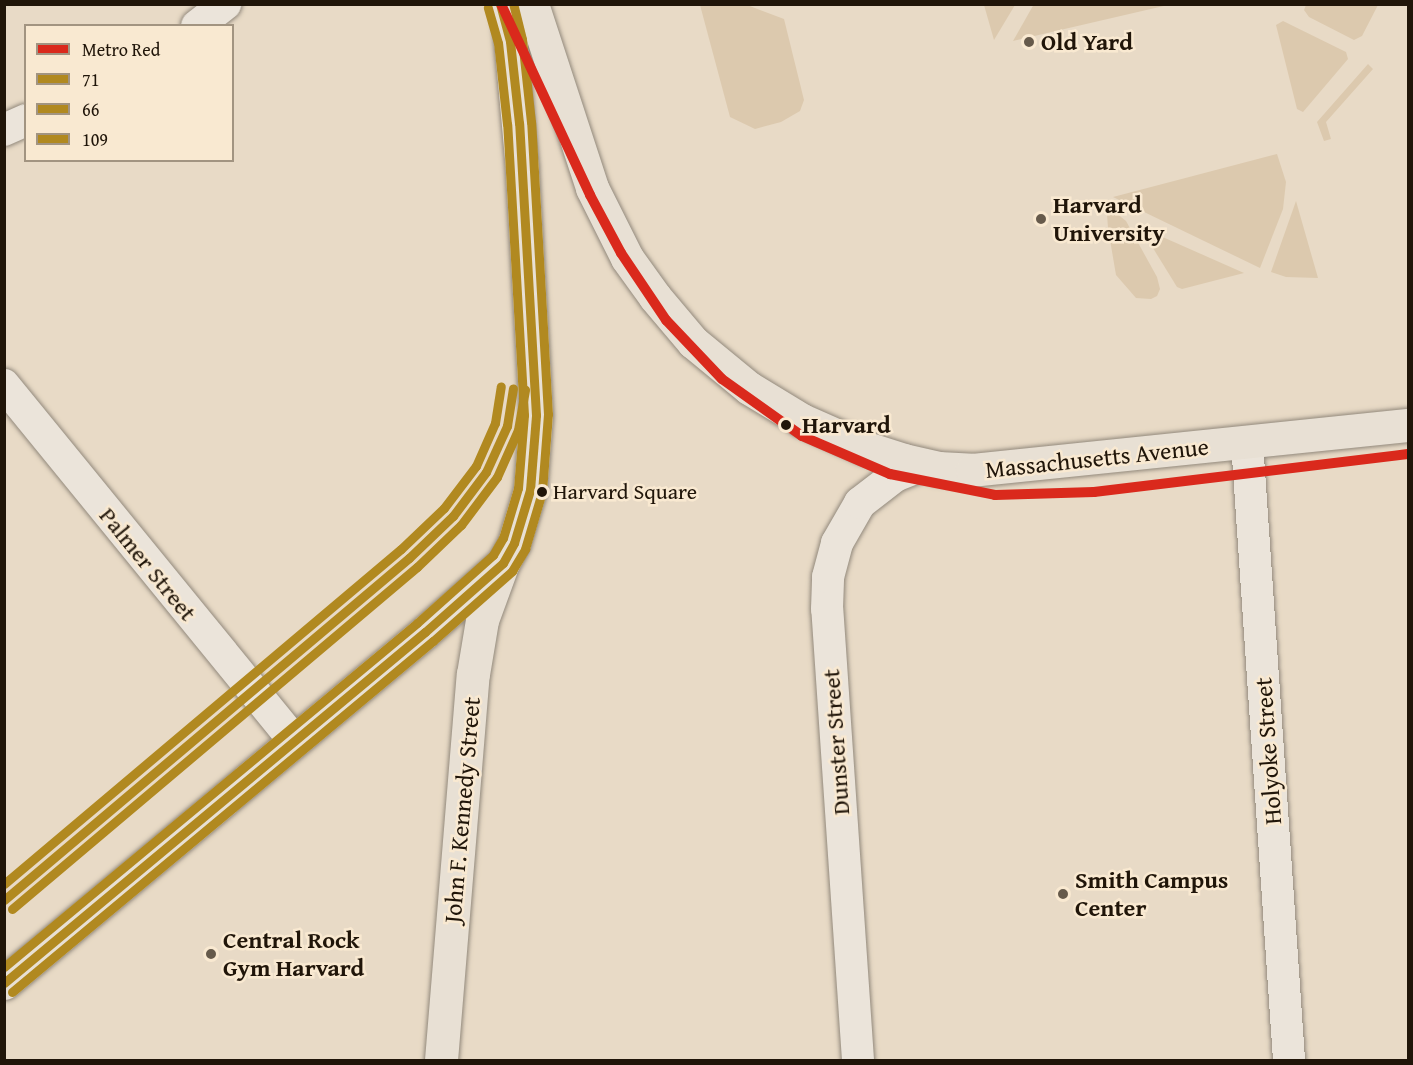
<!DOCTYPE html>
<style>
body{margin:0}
#map{position:relative;width:1413px;height:1065px;overflow:hidden;background:#e8dac6;font-family:"Gentium Book Plus",serif}
div>[style]{position:absolute}
.green>*{inset:0;background:#dcc9ae}
.roads{filter:drop-shadow(0 0 2px #92897c) drop-shadow(0 0 2px #92897c)}
.street>*{height:32px;margin:-16px;padding:0 16px;transform-origin:16px;border-radius:16px;background:#ebe4da}
.primary>*{height:33px;margin:-16.5px;padding:0 16.5px;transform-origin:16.5px;border-radius:16.5px;background:#e8e0d4}
.bus-1>*{height:9px;margin:-4.5px;padding:0 4.5px;transform-origin:4.5px;border-radius:4.5px;background:#b18920}
.bus-2>*{height:9px;margin:-4.5px;padding:0 4.5px;transform-origin:4.5px;border-radius:4.5px;background:#b18920}
.bus-3>*{height:9px;margin:-4.5px;padding:0 4.5px;transform-origin:4.5px;border-radius:4.5px;background:#b18920}
.metro-1>*{height:10px;margin:-5px;padding:0 5px;transform-origin:5px;border-radius:5px;background:#da291c}
.dots>*{width:16px;height:16px;translate:-50% -50%;box-sizing:border-box;border:3px solid #f9e9d1;border-radius:50%}
span{translate:-50% -50%;white-space:nowrap;text-align:center;line-height:1.15;-webkit-text-stroke:5px #f9e9d1;paint-order:stroke}
.bus-label{font-size:22px;color:#201509}
.left{translate:0 -50%;text-align:left}
.poi-label{font-size:24px;color:#201509;font-weight:700}
.stop-label{font-size:24px;color:#201509;font-weight:700}
.street-label{font-size:24px;color:#201509}
.frame{position:absolute;inset:0;border:6px solid #201509;pointer-events:none}
.legend{position:absolute;left:24px;top:24px;width:210px;height:138px;box-sizing:border-box;background:#f9e9d1;border:2px solid #a29481;margin:0;padding:8px 10px;list-style:none;font-size:18px;color:#201509}
.legend li{display:flex;align-items:center;gap:12px;height:30px}
.legend b{width:30px;border:2px solid #a29481}
</style>
<div id="map">
<div class="green">
<div style="clip-path:polygon(1034px 4px,1168px 4px,1168px 5px,1013px 41px)"></div>
<div style="clip-path:polygon(700px 5px,747px 5px,784px 19px,804px 100px,800px 111px,781px 122px,755px 129px,730px 117px)"></div>
<div style="clip-path:polygon(984px 5px,1015px 5px,994px 40px)"></div>
<div style="clip-path:polygon(1306px 5px,1306px 4px,1378px 5px,1362px 36px,1354px 40px,1309px 17px,1304px 10px)"></div>
<div style="clip-path:polygon(1283px 21px,1346px 52px,1348px 59px,1303px 112px,1297px 109px,1276px 25px)"></div>
<div style="clip-path:polygon(1368px 64px,1373px 69px,1326px 122px,1331px 139px,1324px 141px,1317px 122px)"></div>
<div style="clip-path:polygon(1277px 154px,1286px 182px,1283px 209px,1260px 268px,1113px 197px)"></div>
<div style="clip-path:polygon(1296px 201px,1318px 278px,1286px 277px,1271px 272px)"></div>
<div style="clip-path:polygon(1111px 209px,1126px 221px,1157px 277px,1160px 289px,1157px 296px,1151px 299px,1136px 298px,1116px 275px,1108px 228px,1107px 214px)"></div>
<div style="clip-path:polygon(1140px 227px,1244px 273px,1182px 289px,1177px 287px)"></div>
</div>
<div class="roads">
<div class="street">
<div style="left:197px;top:26px;width:36px;rotate:-38deg"></div>
<div style="left:4px;top:130px;width:24px;rotate:-24deg"></div>
<div style="left:4px;top:385px;width:459px;rotate:50.8deg"></div>
<div style="left:1247px;top:442px;width:619px;rotate:86.11deg"></div>
<div style="left:858px;top:1060px;width:452px;rotate:-93.9deg"></div>
<div style="left:827px;top:609px;width:32px;rotate:-88deg"></div>
<div style="left:828px;top:577px;width:35px;rotate:-75deg"></div>
<div style="left:837px;top:543px;width:46px;rotate:-60.1deg"></div>
<div style="left:860px;top:503px;width:44px;rotate:-37.6deg"></div>
<div style="left:895px;top:476px;width:29px;rotate:-22deg"></div>
</div>
<div class="primary">
<div style="left:532px;top:4px;width:194px;rotate:71.9deg"></div>
<div style="left:592px;top:188px;width:78px;rotate:63.4deg"></div>
<div style="left:627px;top:258px;width:48px;rotate:54.3deg"></div>
<div style="left:655px;top:297px;width:59px;rotate:49.8deg"></div>
<div style="left:693px;top:342px;width:72px;rotate:39.4deg"></div>
<div style="left:749px;top:388px;width:62px;rotate:31.1deg"></div>
<div style="left:802px;top:420px;width:67px;rotate:23.9deg"></div>
<div style="left:863px;top:447px;width:43px;rotate:17.6deg"></div>
<div style="left:904px;top:460px;width:35px;rotate:13deg"></div>
<div style="left:938px;top:468px;width:34px;rotate:3deg"></div>
<div style="left:972px;top:470px;width:438px;rotate:-5.9deg"></div>
<div style="left:4px;top:983px;width:548px;rotate:-39.82deg"></div>
<div style="left:425px;top:632px;width:104px;rotate:-41.5deg"></div>
<div style="left:503px;top:563px;width:23px;rotate:-61deg"></div>
<div style="left:514px;top:543px;width:55px;rotate:-73.2deg"></div>
<div style="left:530px;top:490px;width:75px;rotate:-85.4deg"></div>
<div style="left:536px;top:415px;width:246px;rotate:-93.3deg"></div>
<div style="left:522px;top:169px;width:166px;rotate:-95.2deg"></div>
<div style="left:441px;top:1060px;width:387px;rotate:-85.3deg"></div>
<div style="left:473px;top:674px;width:55px;rotate:-80.5deg"></div>
<div style="left:482px;top:620px;width:55px;rotate:-69.9deg"></div>
</div>
</div>
<div class="bus-1">
<div style="left:4px;top:900px;width:530px;rotate:-40.18deg"></div>
<div style="left:409px;top:558px;width:61px;rotate:-43.7deg"></div>
<div style="left:453px;top:516px;width:55px;rotate:-53.1deg"></div>
<div style="left:486px;top:472px;width:51px;rotate:-65.5deg"></div>
<div style="left:507px;top:426px;width:38px;rotate:-81deg"></div>
<div style="left:4px;top:983px;width:548px;rotate:-39.82deg"></div>
<div style="left:425px;top:632px;width:104px;rotate:-41.5deg"></div>
<div style="left:503px;top:563px;width:23px;rotate:-61deg"></div>
<div style="left:514px;top:543px;width:55px;rotate:-73.2deg"></div>
<div style="left:530px;top:490px;width:75px;rotate:-85.4deg"></div>
<div style="left:536px;top:415px;width:292px;rotate:-93.3deg"></div>
<div style="left:519px;top:123px;width:82px;rotate:-96.3deg"></div>
<div style="left:510px;top:41px;width:38px;rotate:-105deg"></div>
</div>
<div class="bus-2">
<div style="left:12px;top:909px;width:530px;rotate:-40.18deg"></div>
<div style="left:417px;top:567px;width:61px;rotate:-43.7deg"></div>
<div style="left:461px;top:525px;width:60px;rotate:-53.1deg"></div>
<div style="left:497px;top:477px;width:51px;rotate:-65.9deg"></div>
<div style="left:518px;top:430px;width:41px;rotate:-80.1deg"></div>
<div style="left:12px;top:992px;width:548px;rotate:-39.82deg"></div>
<div style="left:433px;top:641px;width:106px;rotate:-41.5deg"></div>
<div style="left:512px;top:571px;width:26px;rotate:-59deg"></div>
<div style="left:525px;top:549px;width:59px;rotate:-73.4deg"></div>
<div style="left:542px;top:492px;width:78px;rotate:-85.6deg"></div>
<div style="left:548px;top:414px;width:292px;rotate:-93.3deg"></div>
<div style="left:531px;top:122px;width:83px;rotate:-96.2deg"></div>
<div style="left:522px;top:39px;width:36px;rotate:-104deg"></div>
</div>
<div class="bus-3">
<div style="left:4px;top:884px;width:519px;rotate:-40.16deg"></div>
<div style="left:401px;top:549px;width:59px;rotate:-43.6deg"></div>
<div style="left:444px;top:508px;width:53px;rotate:-52.7deg"></div>
<div style="left:476px;top:466px;width:47px;rotate:-66.2deg"></div>
<div style="left:495px;top:423px;width:37px;rotate:-81deg"></div>
<div style="left:4px;top:967px;width:537px;rotate:-39.79deg"></div>
<div style="left:417px;top:623px;width:102px;rotate:-41.8deg"></div>
<div style="left:493px;top:555px;width:20px;rotate:-60deg"></div>
<div style="left:503px;top:538px;width:52px;rotate:-73.3deg"></div>
<div style="left:518px;top:488px;width:73px;rotate:-85.3deg"></div>
<div style="left:524px;top:415px;width:291px;rotate:-93.3deg"></div>
<div style="left:507px;top:124px;width:81px;rotate:-96.3deg"></div>
<div style="left:498px;top:43px;width:37px;rotate:-106deg"></div>
</div>
<div class="metro-1">
<div style="left:501px;top:4px;width:211px;rotate:65deg"></div>
<div style="left:590px;top:195px;width:66px;rotate:61.9deg"></div>
<div style="left:621px;top:253px;width:81px;rotate:56.1deg"></div>
<div style="left:666px;top:320px;width:81px;rotate:46.5deg"></div>
<div style="left:722px;top:379px;width:98px;rotate:35.5deg"></div>
<div style="left:802px;top:436px;width:96px;rotate:23.4deg"></div>
<div style="left:890px;top:474px;width:107px;rotate:11.3deg"></div>
<div style="left:995px;top:495px;width:99px;rotate:-1.7deg"></div>
<div style="left:1094px;top:492px;width:316px;rotate:-6.9deg"></div>
</div>
<div class="dots">
<div style="left:1029px;top:42px;background:#665a4b"></div>
<div style="left:1041px;top:219px;background:#665a4b"></div>
<div style="left:786px;top:425px;background:#201509"></div>
<div style="left:542px;top:492px;background:#201509"></div>
<div style="left:1063px;top:894px;background:#665a4b"></div>
<div style="left:211px;top:954px;background:#665a4b"></div>
</div>
<div class="bus-label">
<span class="left" style="left:553px;top:492px">Harvard Square</span>
</div>
<div class="poi-label">
<span class="left" style="left:1041px;top:42px">Old Yard</span>
<span class="left" style="left:1053px;top:219px">Harvard<br>University</span>
<span class="left" style="left:1075px;top:894px">Smith Campus<br>Center</span>
<span class="left" style="left:223px;top:954px">Central Rock<br>Gym Harvard</span>
</div>
<div class="stop-label">
<span class="left" style="left:802px;top:425px">Harvard</span>
</div>
<div class="street-label">
<span style="left:1097px;top:458px;rotate:-6deg">Massachusetts Avenue</span>
<span style="left:148px;top:564px;rotate:51deg">Palmer Street</span>
<span style="left:836px;top:742px;rotate:-94deg">Dunster Street</span>
<span style="left:1268px;top:751px;rotate:-94deg">Holyoke Street</span>
<span style="left:462px;top:810px;rotate:-85deg">John F. Kennedy Street</span>
</div>
<div class="frame"></div>
<ul class="legend">
<li><b style="height:8px;background:#da291c"></b>Metro Red</li>
<li><b style="height:8px;background:#b18920"></b>71</li>
<li><b style="height:8px;background:#b18920"></b>66</li>
<li><b style="height:8px;background:#b18920"></b>109</li>
</ul>
</div>
